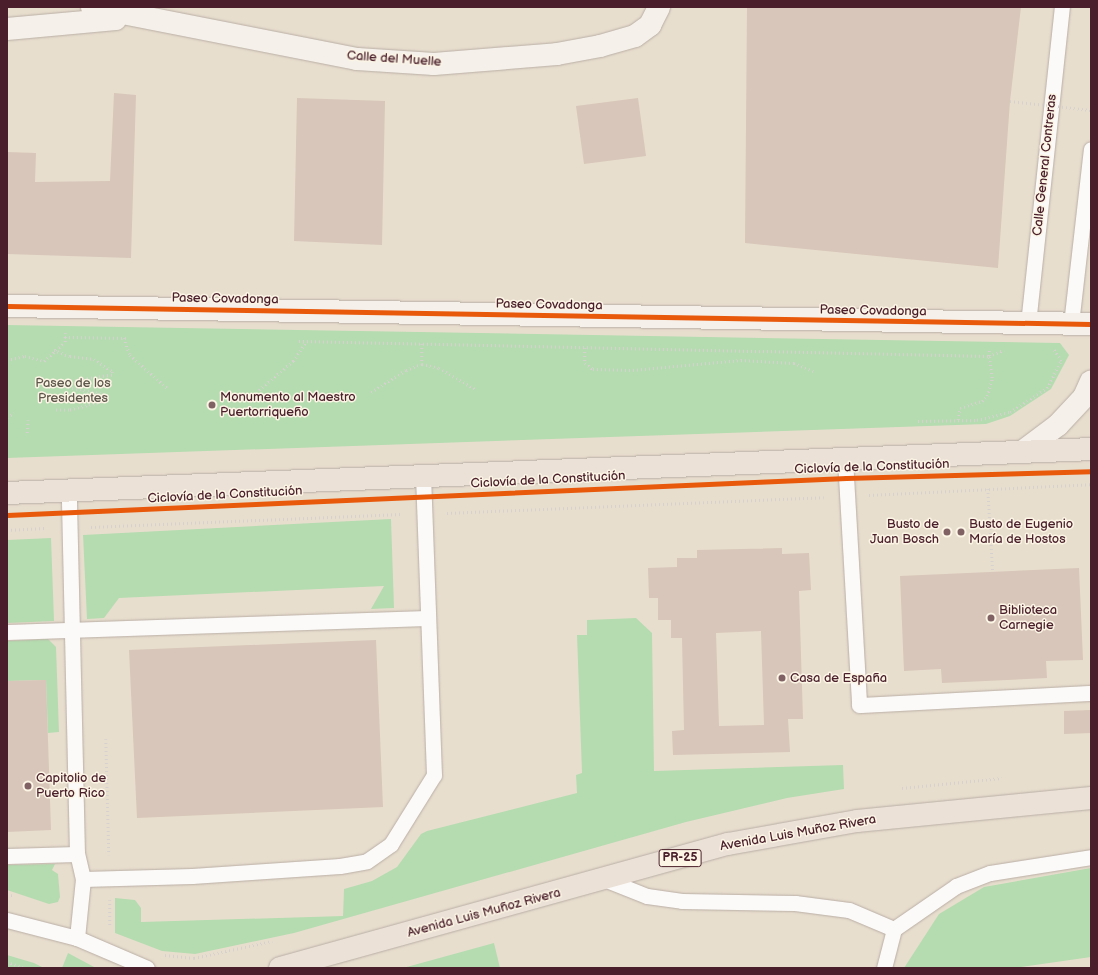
<!DOCTYPE html>
<meta charset="utf-8">
<style>
body{margin:0}
#map{position:relative;width:1098px;height:975px;overflow:hidden;background:#e8dece;font-family:"Balsamiq Sans",sans-serif}
div>[style]{position:absolute}
.green>*{inset:0;background:#b5dcb0}
.building>*{inset:0;background:#d7c6b9}
.path>*{height:2.5px;margin-top:-1.25px;transform-origin:0;background:repeating-linear-gradient(90deg,#d6d1ce 0 1px,transparent 0 4px)}
.roads{filter:drop-shadow(0 0 1px #b9aea5) drop-shadow(0 0 1px #b9aea5)}
.lane>*{height:15px;margin:-7.5px;padding:0 7.5px;transform-origin:7.5px;border-radius:7.5px;background:#fcfaf8}
.secondary>*{height:22px;margin:-11px;padding:0 11px;transform-origin:11px;border-radius:11px;background:#f5f1ea}
.primary>*{height:22px;margin:-11px;padding:0 11px;transform-origin:11px;border-radius:11px;background:#ebe1d6}
.path-bridge>*{height:2.5px;margin-top:-1.25px;transform-origin:0;background:repeating-linear-gradient(90deg,#d6d1ce 0 1px,transparent 0 4px)}
.cycleway>*{height:5px;margin:-2.5px;padding:0 2.5px;transform-origin:2.5px;border-radius:2.5px;background:#e8590c}
.dots>*{width:11px;height:11px;translate:-50% -50%;box-sizing:border-box;border:2px solid #fcf5e5;border-radius:50%}
span{translate:-50% -50%;white-space:nowrap;text-align:center;line-height:1.15;-webkit-text-stroke:3px #fcf5e5;paint-order:stroke}
.shield-label span{padding:1px 3px;background:#fcf5e5;border:1px solid;border-radius:3px;-webkit-text-stroke-width:0}
.shield-label{font-size:12px;color:#4a1f2b;font-weight:700}
.street-label{font-size:13px;color:#4a1f2b}
.park-label{font-size:13px;color:#5e574c}
.poi-label{font-size:13px;color:#4a1f2b}
.left{translate:0 -50%;text-align:left}
.right{translate:-100% -50%;text-align:right}
.frame{position:absolute;inset:0;border:8px solid #4a1f2b;pointer-events:none}
</style>
<div id="map">
<div class="green">
<div style="clip-path:polygon(7px 325px,1060px 343px,1069px 355px,1051px 389px,1010px 416px,986px 424px,7px 458px)"></div>
<div style="clip-path:polygon(391px 519px,394px 608px,371px 609px,384px 586px,119px 598px,104px 618px,87px 619px,83px 535px)"></div>
<div style="clip-path:polygon(51px 538px,54px 621px,7px 623px,7px 540px)"></div>
<div style="clip-path:polygon(636px 618px,652px 633px,654px 771px,843px 765px,844px 789px,787px 798px,686px 822px,294px 933px,195px 954px,162px 951px,115px 933px,115px 898px,135px 900px,141px 908px,141px 922px,343px 916px,344px 889px,372px 881px,397px 867px,421px 834px,427px 831px,577px 793px,576px 775px,582px 773px,577px 635px,587px 635px,587px 620px)"></div>
<div style="clip-path:polygon(48px 639px,56px 647px,59px 732px,48px 733px,46px 680px,7px 681px,7px 641px)"></div>
<div style="clip-path:polygon(55px 864px,52px 870px,58px 874px,60px 897px,58px 902px,49px 904px,7px 890px,7px 865px)"></div>
<div style="clip-path:polygon(1091px 868px,1091px 957px,1015px 968px,904px 968px,939px 914px,984px 887px)"></div>
<div style="clip-path:polygon(494px 943px,500px 968px,403px 968px)"></div>
<div style="clip-path:polygon(68px 953px,96px 968px,62px 968px)"></div>
<div style="clip-path:polygon(7px 955px,34px 963px,44px 968px,7px 968px)"></div>
</div>
<div class="building">
<div style="clip-path:polygon(747px 7px,1021px 7px,1010px 101px,998px 268px,745px 243px)"></div>
<div style="clip-path:polygon(114px 93px,136px 95px,131px 258px,7px 254px,7px 152px,36px 153px,35px 182px,110px 181px)"></div>
<div style="clip-path:polygon(297px 98px,385px 101px,382px 245px,294px 241px)"></div>
<div style="clip-path:polygon(638px 98px,646px 156px,584px 164px,576px 106px)"></div>
<div style="clip-path:polygon(evenodd,782px 548px,782px 554px,809px 553px,811px 590px,799px 591px,803px 719px,788px 719px,790px 752px,673px 755px,672px 731px,684px 730px,682px 638px,671px 638px,671px 620px,658px 620px,658px 598px,649px 598px,648px 568px,677px 567px,677px 558px,697px 558px,697px 550px,782px 548px,761px 631px,764px 725px,719px 726px,716px 633px,761px 631px)"></div>
<div style="clip-path:polygon(1079px 568px,1083px 660px,1046px 661px,1047px 678px,942px 683px,941px 669px,904px 671px,900px 576px)"></div>
<div style="clip-path:polygon(376px 640px,383px 807px,137px 818px,129px 650px)"></div>
<div style="clip-path:polygon(46px 680px,51px 830px,7px 832px,7px 681px)"></div>
<div style="clip-path:polygon(1091px 710px,1091px 733px,1064px 734px,1064px 711px)"></div>
</div>
<div class="path">
<div style="left:65px;top:337px;width:64px;rotate:0.9deg"></div>
<div style="left:124px;top:338px;width:18px;rotate:71deg"></div>
<div style="left:130px;top:355px;width:50px;rotate:41.7deg"></div>
<div style="left:299px;top:341px;width:690px;rotate:1.25deg"></div>
<div style="left:989px;top:356px;width:7px;rotate:-90deg"></div>
<div style="left:422px;top:344px;width:20px;rotate:90deg"></div>
<div style="left:585px;top:348px;width:15px;rotate:90deg"></div>
<div style="left:585px;top:363px;width:10px;rotate:37deg"></div>
<div style="left:593px;top:369px;width:40px;rotate:1.4deg"></div>
<div style="left:633px;top:370px;width:108px;rotate:-5.3deg"></div>
<div style="left:741px;top:360px;width:53px;rotate:3.2deg"></div>
<div style="left:794px;top:363px;width:21px;rotate:23deg"></div>
<div style="left:54px;top:350px;width:17px;rotate:21deg"></div>
<div style="left:70px;top:356px;width:24px;rotate:7deg"></div>
<div style="left:94px;top:359px;width:23px;rotate:34deg"></div>
<div style="left:113px;top:372px;width:3px;rotate:108deg"></div>
<div style="left:112px;top:375px;width:47px;rotate:171.3deg"></div>
<div style="left:66px;top:382px;width:5px;rotate:68deg"></div>
<div style="left:68px;top:387px;width:38px;rotate:11deg"></div>
<div style="left:105px;top:394px;width:5px;rotate:79deg"></div>
<div style="left:106px;top:399px;width:5px;rotate:143deg"></div>
<div style="left:102px;top:402px;width:34px;rotate:166deg"></div>
<div style="left:69px;top:410px;width:14px;rotate:180deg"></div>
<div style="left:7px;top:360px;width:18px;rotate:-13deg"></div>
<div style="left:25px;top:356px;width:20px;rotate:15deg"></div>
<div style="left:44px;top:361px;width:28px;rotate:-42deg"></div>
<div style="left:65px;top:342px;width:9px;rotate:-90deg"></div>
<div style="left:259px;top:390px;width:45px;rotate:-40.5deg"></div>
<div style="left:293px;top:361px;width:23px;rotate:-56deg"></div>
<div style="left:371px;top:392px;width:41px;rotate:-32.2deg"></div>
<div style="left:406px;top:370px;width:17px;rotate:-21deg"></div>
<div style="left:422px;top:364px;width:17px;rotate:13deg"></div>
<div style="left:439px;top:368px;width:42px;rotate:30.3deg"></div>
<div style="left:7px;top:417px;width:8px;rotate:-30deg"></div>
<div style="left:958px;top:420px;width:12px;rotate:-81deg"></div>
<div style="left:960px;top:408px;width:23px;rotate:-18deg"></div>
<div style="left:982px;top:401px;width:7px;rotate:-45deg"></div>
<div style="left:987px;top:396px;width:19px;rotate:-74deg"></div>
<div style="left:992px;top:378px;width:22px;rotate:-98deg"></div>
<div style="left:989px;top:356px;width:16px;rotate:-22deg"></div>
<div style="left:918px;top:421px;width:59px;rotate:-1deg"></div>
<div style="left:977px;top:420px;width:34px;rotate:-14deg"></div>
<div style="left:1010px;top:412px;width:44px;rotate:-33deg"></div>
<div style="left:1047px;top:388px;width:30px;rotate:-63deg"></div>
<div style="left:1061px;top:361px;width:13px;rotate:-122deg"></div>
<div style="left:27px;top:433px;width:13px;rotate:-86deg"></div>
<div style="left:988px;top:489px;width:83px;rotate:86.6deg"></div>
<div style="left:869px;top:495px;width:222px;rotate:-2.8deg"></div>
<div style="left:447px;top:513px;width:377px;rotate:-2.4deg"></div>
<div style="left:91px;top:527px;width:311px;rotate:-2.4deg"></div>
<div style="left:7px;top:530px;width:39px;rotate:-3deg"></div>
<div style="left:106px;top:739px;width:116px;rotate:88.5deg"></div>
<div style="left:902px;top:788px;width:100px;rotate:-5.8deg"></div>
<div style="left:7px;top:894px;width:7px;rotate:16deg"></div>
<div style="left:110px;top:900px;width:27px;rotate:90deg"></div>
<div style="left:165px;top:955px;width:29px;rotate:6deg"></div>
<div style="left:194px;top:958px;width:80px;rotate:-12.3deg"></div>
<div style="left:7px;top:962px;width:19px;rotate:18deg"></div>
</div>
<div class="roads">
<div class="lane">
<div style="left:1028px;top:324px;width:319px;rotate:-83.9deg"></div>
<div style="left:1071px;top:324px;width:176px;rotate:-83.5deg"></div>
<div style="left:845px;top:459px;width:246px;rotate:86.7deg"></div>
<div style="left:859px;top:705px;width:232px;rotate:-3deg"></div>
<div style="left:7px;top:632px;width:420px;rotate:-1.9deg"></div>
<div style="left:7px;top:856px;width:70px;rotate:-1.6deg"></div>
<div style="left:83px;top:879px;width:109px;rotate:-1.6deg"></div>
<div style="left:192px;top:876px;width:148px;rotate:-3.9deg"></div>
<div style="left:340px;top:866px;width:27px;rotate:-10deg"></div>
<div style="left:367px;top:861px;width:29px;rotate:-35deg"></div>
<div style="left:391px;top:844px;width:81px;rotate:-58.1deg"></div>
<div style="left:434px;top:775px;width:297px;rotate:-92.1deg"></div>
<div style="left:604px;top:879px;width:46px;rotate:21.6deg"></div>
<div style="left:647px;top:896px;width:35px;rotate:8deg"></div>
<div style="left:682px;top:901px;width:113px;rotate:1deg"></div>
<div style="left:795px;top:903px;width:54px;rotate:7.4deg"></div>
<div style="left:849px;top:910px;width:49px;rotate:22.9deg"></div>
<div style="left:894px;top:929px;width:75px;rotate:-34.7deg"></div>
<div style="left:956px;top:886px;width:36px;rotate:-21deg"></div>
<div style="left:990px;top:873px;width:102px;rotate:-9deg"></div>
<div style="left:7px;top:920px;width:72px;rotate:14.4deg"></div>
<div style="left:77px;top:938px;width:59px;rotate:-84.2deg"></div>
<div style="left:83px;top:879px;width:26px;rotate:-103deg"></div>
<div style="left:77px;top:854px;width:364px;rotate:-91.3deg"></div>
<div style="left:77px;top:938px;width:76px;rotate:23.2deg"></div>
<div style="left:884px;top:968px;width:40px;rotate:-75.6deg"></div>
</div>
<div class="secondary">
<div style="left:92px;top:7px;width:270px;rotate:11.1deg"></div>
<div style="left:357px;top:59px;width:77px;rotate:3.7deg"></div>
<div style="left:434px;top:64px;width:123px;rotate:-4.6deg"></div>
<div style="left:557px;top:54px;width:44px;rotate:-10.5deg"></div>
<div style="left:600px;top:46px;width:36px;rotate:-16deg"></div>
<div style="left:635px;top:36px;width:19px;rotate:-36deg"></div>
<div style="left:650px;top:25px;width:20px;rotate:-63deg"></div>
<div style="left:7px;top:29px;width:109px;rotate:-5.2deg"></div>
<div style="left:7px;top:306px;width:1084px;rotate:0.95deg"></div>
<div style="left:1022px;top:452px;width:45px;rotate:-36.9deg"></div>
<div style="left:1058px;top:425px;width:38px;rotate:-47deg"></div>
<div style="left:1084px;top:397px;width:17px;rotate:-66deg"></div>
</div>
<div class="primary">
<div style="left:7px;top:493px;width:1085px;rotate:-2.32deg"></div>
<div style="left:280px;top:968px;width:465px;rotate:-15.5deg"></div>
<div style="left:728px;top:844px;width:131px;rotate:-10.1deg"></div>
<div style="left:857px;top:821px;width:235px;rotate:-5.6deg"></div>
</div>
</div>
<div class="path-bridge">
<div style="left:1010px;top:101px;width:81px;rotate:6.3deg"></div>
</div>
<div class="cycleway">
<div style="left:7px;top:306px;width:1084px;rotate:0.95deg"></div>
<div style="left:7px;top:515px;width:840px;rotate:-2.53deg"></div>
<div style="left:846px;top:478px;width:245px;rotate:-1.6deg"></div>
</div>
<div class="dots">
<div style="left:212px;top:405px;background:#816264"></div>
<div style="left:947px;top:532px;background:#816264"></div>
<div style="left:961px;top:532px;background:#816264"></div>
<div style="left:991px;top:618px;background:#816264"></div>
<div style="left:782px;top:678px;background:#816264"></div>
<div style="left:28px;top:786px;background:#816264"></div>
</div>
<div class="shield-label">
<span style="left:680px;top:858px">PR-25</span>
</div>
<div class="street-label">
<span style="left:394px;top:59px;rotate:4deg">Calle del Muelle</span>
<span style="left:1045px;top:165px;rotate:-84deg">Calle General Contreras</span>
<span style="left:225px;top:299px;rotate:1deg">Paseo Covadonga</span>
<span style="left:549px;top:305px;rotate:1deg">Paseo Covadonga</span>
<span style="left:873px;top:311px;rotate:1deg">Paseo Covadonga</span>
<span style="left:872px;top:467px;rotate:-2deg">Ciclovía de la Constitución</span>
<span style="left:548px;top:480px;rotate:-3deg">Ciclovía de la Constitución</span>
<span style="left:225px;top:495px;rotate:-3deg">Ciclovía de la Constitución</span>
<span style="left:798px;top:833px;rotate:-10deg">Avenida Luis Muñoz Rivera</span>
<span style="left:484px;top:913px;rotate:-15deg">Avenida Luis Muñoz Rivera</span>
</div>
<div class="park-label">
<span style="left:73px;top:391px">Paseo de los<br>Presidentes</span>
</div>
<div class="poi-label">
<span class="left" style="left:220px;top:405px">Monumento al Maestro<br>Puertorriqueño</span>
<span class="right" style="left:939px;top:532px">Busto de<br>Juan Bosch</span>
<span class="left" style="left:969px;top:532px">Busto de Eugenio<br>María de Hostos</span>
<span class="left" style="left:999px;top:618px">Biblioteca<br>Carnegie</span>
<span class="left" style="left:790px;top:678px">Casa de España</span>
<span class="left" style="left:36px;top:786px">Capitolio de<br>Puerto Rico</span>
</div>
<div class="frame"></div>
</div>
